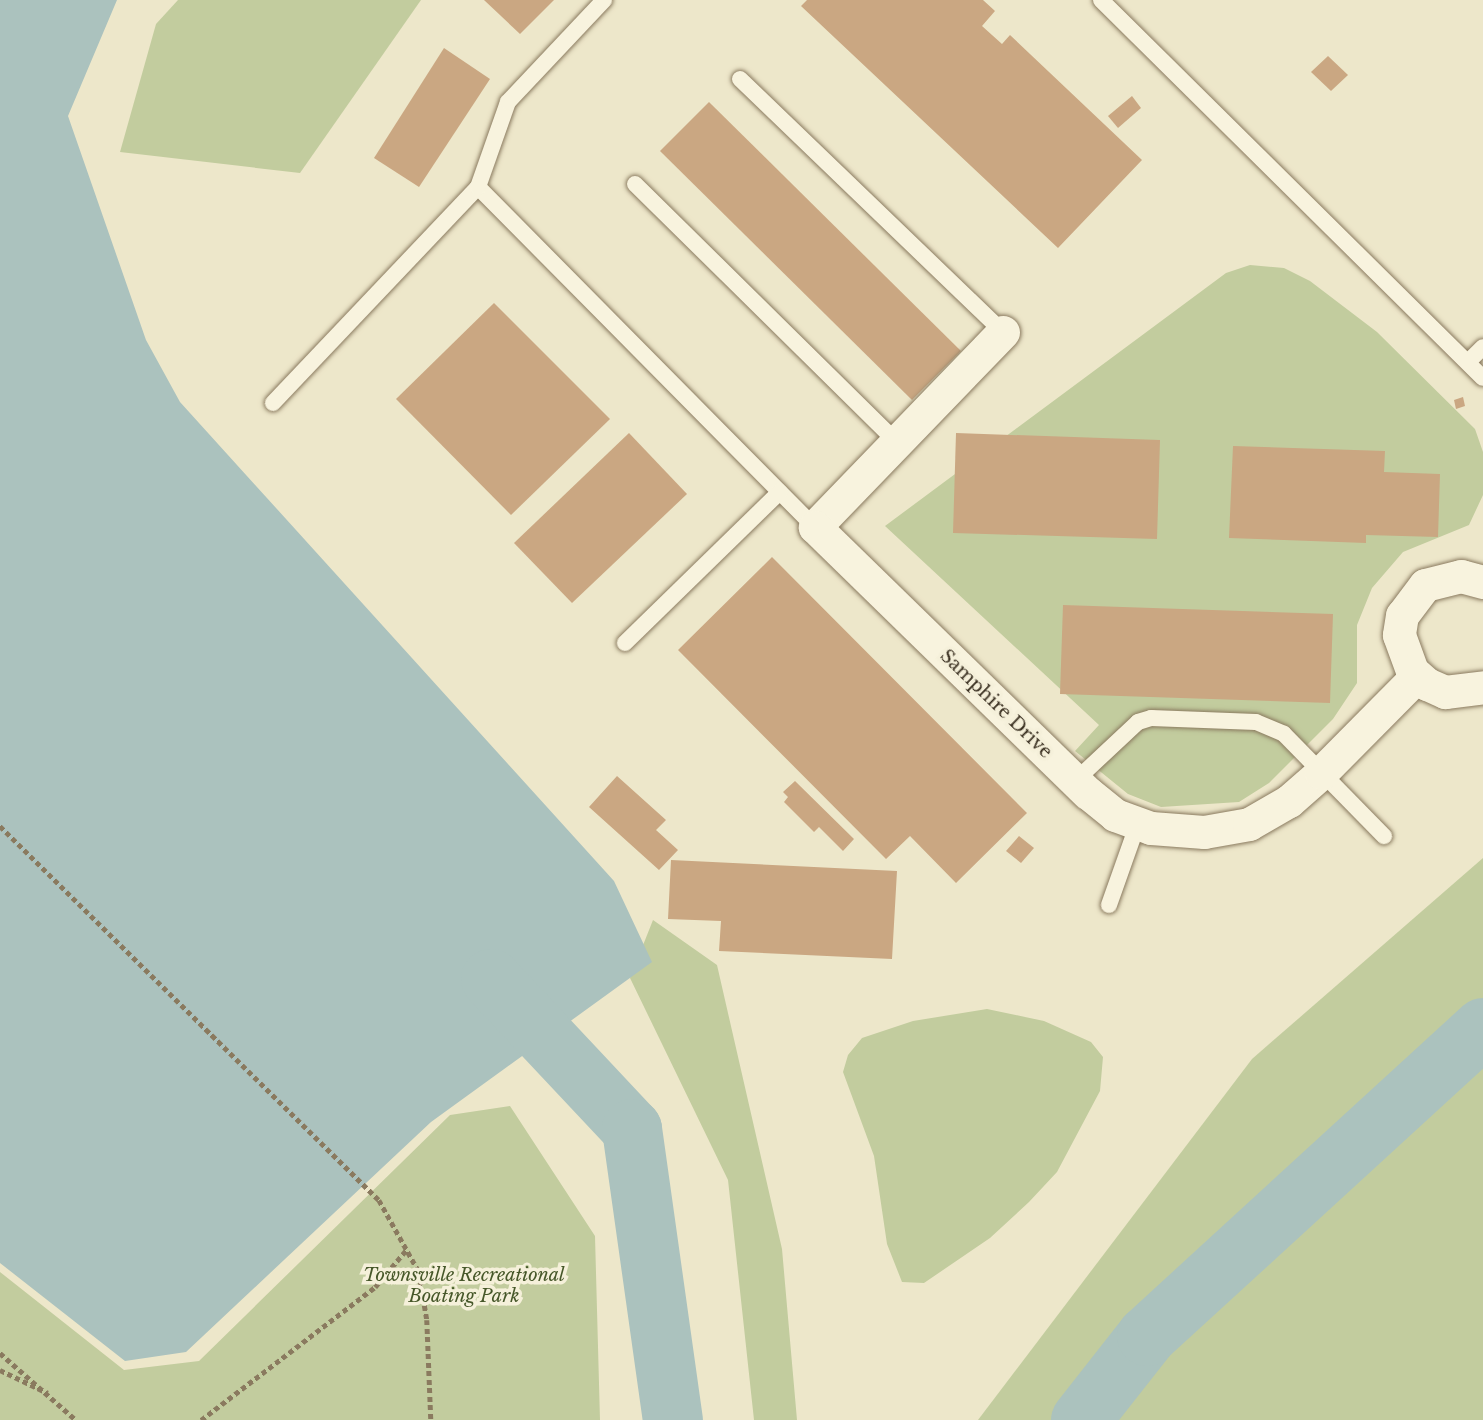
<!DOCTYPE html>
<style>
body{margin:0}
#map{position:relative;width:1483px;height:1420px;overflow:hidden;background:#ede7ca;font-family:"Libre Baskerville",serif}
div>[style]{position:absolute}
.green>*{inset:0;background:#c2cc9e}
.water>*{inset:0;background:#abc2be}
.river>*{height:60px;margin:-30px;padding:0 30px;transform-origin:30px;border-radius:30px;background:#abc2be}
.building>*{inset:0;background:#caa782}
.path>*{height:4.5px;margin-top:-2.25px;transform-origin:0;background:repeating-linear-gradient(90deg,#8a7a5f 0 5px,transparent 0 8.5px)}
.roads{filter:drop-shadow(0 0 2px #8a7a5f) drop-shadow(0 0 2px #8a7a5f)}
.lane>*{height:16px;margin:-8px;padding:0 8px;transform-origin:8px;border-radius:8px;background:#f8f3de}
.street>*{height:33px;margin:-16.5px;padding:0 16.5px;transform-origin:16.5px;border-radius:16.5px;background:#f8f3de}
span{translate:-50% -50%;white-space:nowrap;text-align:center;line-height:1.15;-webkit-text-stroke:7px #f5f0da;paint-order:stroke}
.street-label{font-size:18px;color:#3b3122}
.park-label{font-size:18px;color:#465729;font-style:italic}
</style>
<div id="map">
<div class="green">
<div style="clip-path:polygon(178px 0,421px 0,300px 173px,120px 152px,156px 24px)"></div>
<div style="clip-path:polygon(1250px 265px,1284px 268px,1310px 281px,1377px 332px,1475px 429px,1483px 452px,1483px 495px,1469px 525px,1403px 552px,1372px 588px,1357px 625px,1357px 683px,1333px 719px,1269px 783px,1239px 802px,1161px 807px,1128px 794px,1075px 751px,1099px 725px,885px 526px,1226px 273px)"></div>
<div style="clip-path:polygon(1483px 858px,1483px 1420px,978px 1420px,1252px 1059px)"></div>
<div style="clip-path:polygon(653px 920px,717px 965px,782px 1249px,797px 1420px,754px 1420px,728px 1180px,630px 978px)"></div>
<div style="clip-path:polygon(987px 1009px,1044px 1021px,1091px 1042px,1103px 1057px,1100px 1091px,1057px 1172px,1029px 1202px,990px 1238px,924px 1283px,902px 1282px,887px 1244px,874px 1156px,843px 1072px,848px 1055px,862px 1038px,913px 1021px)"></div>
<div style="clip-path:polygon(510px 1106px,595px 1236px,600px 1420px,0 1420px,0 1272px,124px 1370px,199px 1361px,450px 1115px)"></div>
</div>
<div class="water">
<div style="clip-path:polygon(0 0,117px 0,68px 116px,146px 340px,180px 402px,614px 881px,652px 962px,431px 1122px,186px 1352px,125px 1361px,0 1263px)"></div>
</div>
<div class="river">
<div style="left:491px;top:979px;width:206px;rotate:46.8deg"></div>
<div style="left:632px;top:1129px;width:294px;rotate:82deg"></div>
<div style="left:1081px;top:1420px;width:107px;rotate:-51.8deg"></div>
<div style="left:1147px;top:1336px;width:456px;rotate:-42.5deg"></div>
</div>
<div class="building">
<div style="clip-path:polygon(484px 0,554px 0,520px 34px)"></div>
<div style="clip-path:polygon(807px 0,983px 0,995px 11px,982px 26px,1002px 44px,1010px 35px,1142px 160px,1058px 248px,801px 6px)"></div>
<div style="clip-path:polygon(444px 48px,490px 79px,419px 187px,374px 158px)"></div>
<div style="clip-path:polygon(1328px 56px,1348px 75px,1331px 91px,1311px 72px)"></div>
<div style="clip-path:polygon(1132px 96px,1141px 108px,1118px 128px,1108px 116px)"></div>
<div style="clip-path:polygon(709px 102px,961px 351px,912px 400px,660px 151px)"></div>
<div style="clip-path:polygon(494px 303px,610px 419px,511px 515px,396px 399px)"></div>
<div style="clip-path:polygon(1463px 397px,1465px 406px,1456px 409px,1454px 400px)"></div>
<div style="clip-path:polygon(629px 433px,687px 494px,572px 603px,514px 543px)"></div>
<div style="clip-path:polygon(956px 433px,1160px 440px,1157px 539px,953px 533px)"></div>
<div style="clip-path:polygon(1233px 446px,1385px 451px,1384px 472px,1440px 474px,1438px 537px,1366px 535px,1366px 543px,1229px 538px)"></div>
<div style="clip-path:polygon(772px 557px,1027px 813px,956px 883px,910px 836px,886px 859px,678px 650px)"></div>
<div style="clip-path:polygon(1063px 605px,1333px 614px,1330px 703px,1060px 694px)"></div>
<div style="clip-path:polygon(617px 776px,666px 820px,656px 830px,678px 850px,659px 870px,589px 807px)"></div>
<div style="clip-path:polygon(795px 781px,854px 839px,843px 851px,819px 827px,814px 832px,784px 802px,788px 797px,783px 792px)"></div>
<div style="clip-path:polygon(1019px 836px,1034px 848px,1021px 863px,1006px 851px)"></div>
<div style="clip-path:polygon(671px 860px,897px 871px,892px 959px,719px 951px,721px 921px,668px 919px)"></div>
</div>
<div class="path">
<div style="left:0;top:826px;width:532px;rotate:44.62deg"></div>
<div style="left:379px;top:1200px;width:82px;rotate:60.9deg"></div>
<div style="left:419px;top:1272px;width:49px;rotate:80.5deg"></div>
<div style="left:427px;top:1320px;width:100px;rotate:87.7deg"></div>
<div style="left:0;top:1353px;width:101px;rotate:41.4deg"></div>
<div style="left:0;top:1370px;width:53px;rotate:25.6deg"></div>
<div style="left:201px;top:1420px;width:219px;rotate:-37.4deg"></div>
<div style="left:375px;top:1287px;width:50px;rotate:-49.9deg"></div>
</div>
<div class="roads">
<div class="lane">
<div style="left:1101px;top:0;width:537px;rotate:44.7deg"></div>
<div style="left:740px;top:79px;width:365px;rotate:43.9deg"></div>
<div style="left:635px;top:184px;width:371px;rotate:44.6deg"></div>
<div style="left:478px;top:187px;width:479px;rotate:45.3deg"></div>
<div style="left:1468px;top:362px;width:21px;rotate:-45deg"></div>
<div style="left:273px;top:403px;width:298px;rotate:-46.5deg"></div>
<div style="left:478px;top:187px;width:90px;rotate:-70.6deg"></div>
<div style="left:508px;top:102px;width:140px;rotate:-46.7deg"></div>
<div style="left:625px;top:643px;width:216px;rotate:-44.3deg"></div>
<div style="left:1075px;top:781px;width:86px;rotate:-43.1deg"></div>
<div style="left:1138px;top:722px;width:14px;rotate:-17deg"></div>
<div style="left:1151px;top:718px;width:105px;rotate:2.2deg"></div>
<div style="left:1256px;top:722px;width:30px;rotate:23deg"></div>
<div style="left:1284px;top:734px;width:143px;rotate:45.6deg"></div>
<div style="left:1109px;top:905px;width:87px;rotate:-70.5deg"></div>
</div>
<div class="street">
<div style="left:1003px;top:332px;width:271px;rotate:134deg"></div>
<div style="left:815px;top:527px;width:381px;rotate:44.3deg"></div>
<div style="left:1088px;top:793px;width:35px;rotate:39deg"></div>
<div style="left:1115px;top:815px;width:38px;rotate:20deg"></div>
<div style="left:1151px;top:828px;width:53px;rotate:4.3deg"></div>
<div style="left:1204px;top:832px;width:46px;rotate:-10.1deg"></div>
<div style="left:1249px;top:824px;width:46px;rotate:-29.9deg"></div>
<div style="left:1289px;top:801px;width:43px;rotate:-41.2deg"></div>
<div style="left:1321px;top:773px;width:136px;rotate:-45.3deg"></div>
<div style="left:1483px;top:582px;width:23px;rotate:-165deg"></div>
<div style="left:1461px;top:576px;width:37px;rotate:166deg"></div>
<div style="left:1425px;top:585px;width:38px;rotate:127deg"></div>
<div style="left:1402px;top:615px;width:20px;rotate:99deg"></div>
<div style="left:1399px;top:635px;width:38px;rotate:70deg"></div>
<div style="left:1412px;top:671px;width:20px;rotate:41deg"></div>
<div style="left:1427px;top:684px;width:20px;rotate:24deg"></div>
<div style="left:1445px;top:692px;width:38px;rotate:-7deg"></div>
</div>
</div>
<div class="street-label">
<span style="left:996px;top:704px;rotate:44deg">Samphire Drive</span>
</div>
<div class="park-label">
<span style="left:464px;top:1286px">Townsville Recreational<br>Boating Park</span>
</div>
</div>
